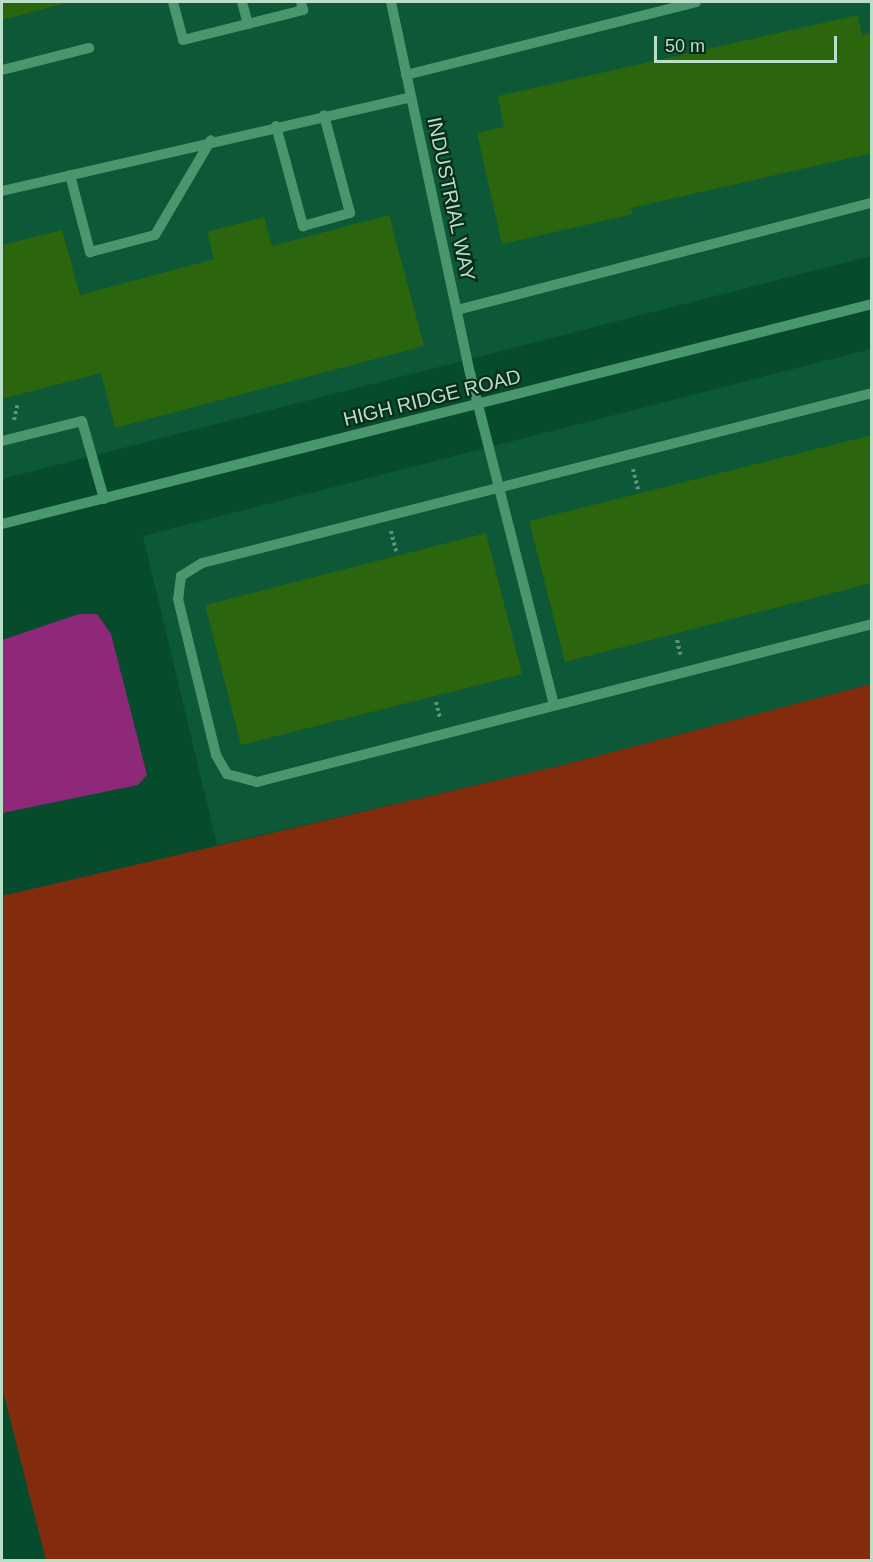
<!DOCTYPE html>
<style>
body{margin:0}
#map{position:relative;width:873px;height:1562px;overflow:hidden;background:#074b2d;font-family:Helvetica,sans-serif}
div>[style]{position:absolute}
.built>*{inset:0;background:#0d5837}
.green>*{inset:0;background:#832c0d}
.water>*{inset:0;background:#8e2878}
.building>*{inset:0;background:#2b650d}
.path>*{height:4px;margin-top:-2px;transform-origin:0;background:repeating-linear-gradient(90deg,#5e9479 0 3px,transparent 0 6px)}
.minor>*{height:10px;margin:-5px;padding:0 5px;transform-origin:5px;border-radius:5px;background:#4a976d}
span{translate:-50% -50%;white-space:nowrap;text-align:center;line-height:1.15;-webkit-text-stroke:4.5px #0a2c1b;paint-order:stroke}
.street-label{font-size:20px;color:#b9dfc8}
.frame{position:absolute;inset:0;border:3px solid #b9dfc8;pointer-events:none}
.scale{position:absolute;left:654px;top:36px;width:183px;height:27px;box-sizing:border-box;border:3px solid #b9dfc8;border-top:0;padding-left:8px;font-size:18px;line-height:21px;white-space:nowrap;color:#b9dfc8;-webkit-text-stroke:4px #0a2c1b;paint-order:stroke}
</style>
<div id="map">
<div class="built">
<div style="clip-path:polygon(2px 2px,871px 2px,871px 256px,2px 479px)"></div>
<div style="clip-path:polygon(871px 349px,871px 684px,567px 764px,217px 845px,143px 536px)"></div>
</div>
<div class="green">
<div style="clip-path:polygon(871px 684px,871px 1560px,46px 1560px,2px 1387px,2px 896px,567px 764px)"></div>
</div>
<div class="water">
<div style="clip-path:polygon(79px 614px,97px 614px,111px 634px,147px 775px,138px 785px,2px 813px,2px 640px)"></div>
</div>
<div class="building">
<div style="clip-path:polygon(2px 2px,70px 2px,2px 20px)"></div>
<div style="clip-path:polygon(858px 15px,862px 35px,872px 33px,872px 153px,631px 208px,633px 214px,502px 244px,477px 133px,504px 127px,498px 96px)"></div>
<div style="clip-path:polygon(389px 215px,424px 346px,115px 428px,101px 373px,2px 399px,2px 245px,62px 230px,80px 295px,214px 259px,207px 232px,264px 217px,272px 246px)"></div>
<div style="clip-path:polygon(872px 435px,872px 583px,565px 662px,529px 521px)"></div>
<div style="clip-path:polygon(486px 533px,522px 674px,241px 745px,205px 605px)"></div>
</div>
<div class="path">
<div style="left:14px;top:420px;width:17px;rotate:-77deg"></div>
<div style="left:633px;top:469px;width:21px;rotate:76deg"></div>
<div style="left:391px;top:531px;width:21px;rotate:76deg"></div>
<div style="left:677px;top:640px;width:17px;rotate:77deg"></div>
<div style="left:436px;top:702px;width:16px;rotate:76deg"></div>
</div>
<div class="minor">
<div style="left:173px;top:2px;width:39px;rotate:75deg"></div>
<div style="left:183px;top:40px;width:124px;rotate:-14deg"></div>
<div style="left:303px;top:10px;width:8px;rotate:-104deg"></div>
<div style="left:242px;top:2px;width:23px;rotate:75deg"></div>
<div style="left:391px;top:2px;width:379px;rotate:78deg"></div>
<div style="left:470px;top:373px;width:342px;rotate:75.8deg"></div>
<div style="left:2px;top:70px;width:90px;rotate:-14.2deg"></div>
<div style="left:406px;top:75px;width:299px;rotate:-14.1deg"></div>
<div style="left:276px;top:126px;width:104px;rotate:74.9deg"></div>
<div style="left:303px;top:226px;width:49px;rotate:-15.5deg"></div>
<div style="left:350px;top:213px;width:101px;rotate:-104.9deg"></div>
<div style="left:70px;top:175px;width:80px;rotate:75.4deg"></div>
<div style="left:90px;top:252px;width:67px;rotate:-14.7deg"></div>
<div style="left:155px;top:235px;width:110px;rotate:-59.5deg"></div>
<div style="left:2px;top:191px;width:420px;rotate:-12.9deg"></div>
<div style="left:457px;top:310px;width:429px;rotate:-14.5deg"></div>
<div style="left:872px;top:393px;width:691px;rotate:165.76deg"></div>
<div style="left:202px;top:563px;width:25px;rotate:148deg"></div>
<div style="left:181px;top:576px;width:23px;rotate:97deg"></div>
<div style="left:178px;top:599px;width:161px;rotate:76.3deg"></div>
<div style="left:216px;top:755px;width:22px;rotate:60deg"></div>
<div style="left:227px;top:774px;width:31px;rotate:15deg"></div>
<div style="left:257px;top:782px;width:635px;rotate:-14.41deg"></div>
<div style="left:2px;top:441px;width:82px;rotate:-14deg"></div>
<div style="left:82px;top:421px;width:81px;rotate:74.2deg"></div>
<div style="left:2px;top:524px;width:897px;rotate:-14.19deg"></div>
</div>
<div class="street-label">
<span style="left:451px;top:199px;rotate:78deg">INDUSTRIAL WAY</span>
<span style="left:432px;top:398px;rotate:-14deg">HIGH RIDGE ROAD</span>
</div>
<div class="frame"></div>
<div class="scale">50 m</div>
</div>
